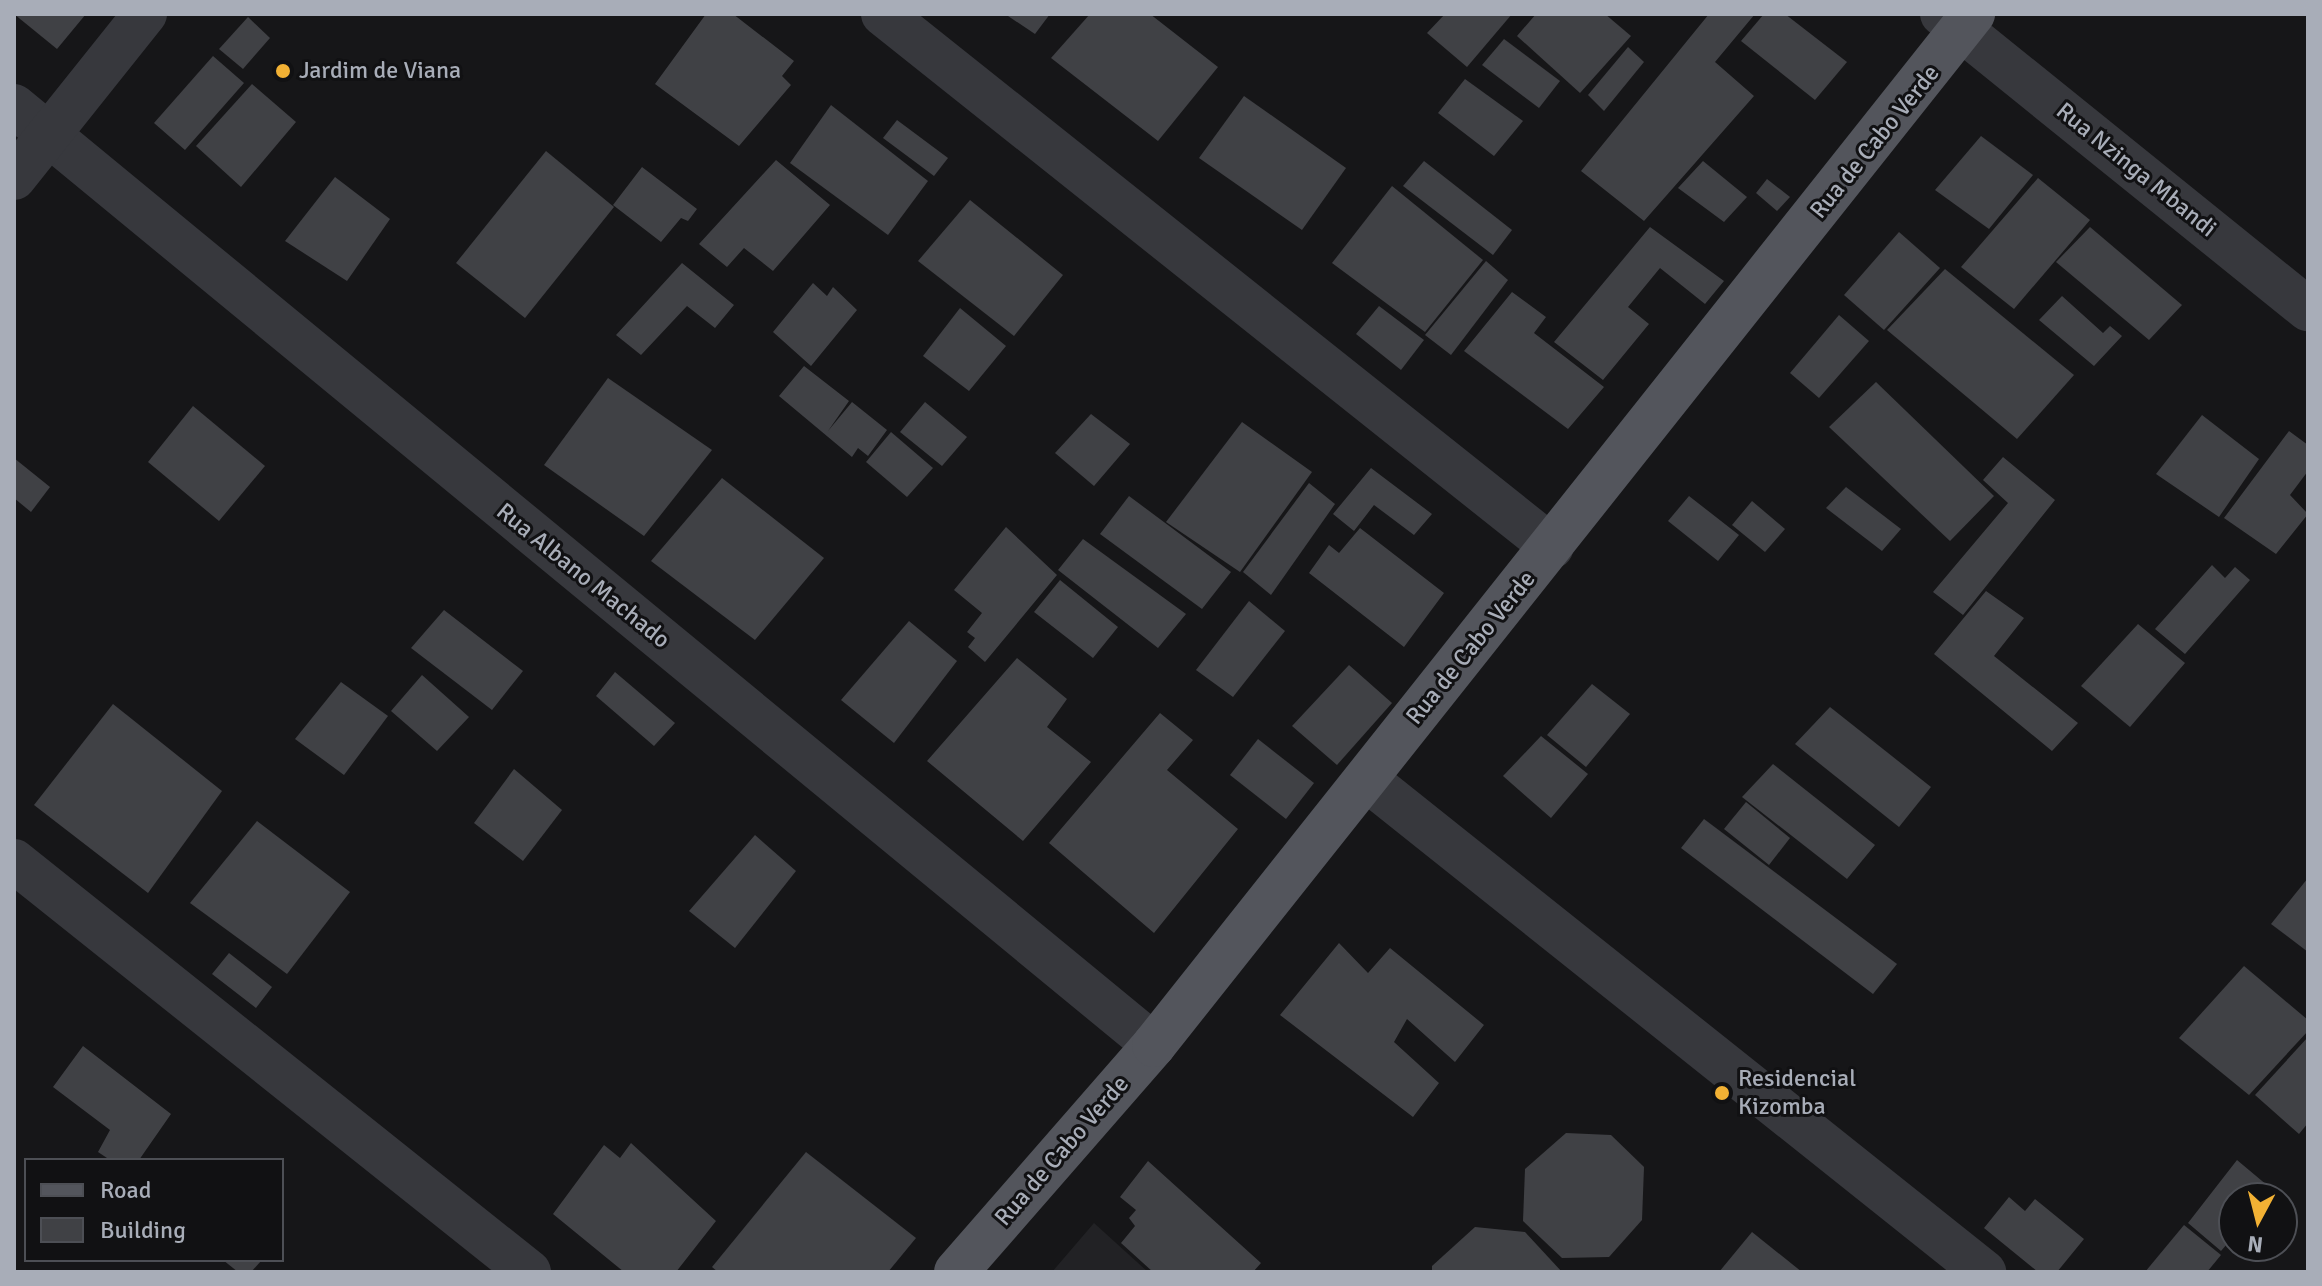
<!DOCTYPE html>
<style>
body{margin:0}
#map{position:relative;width:2322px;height:1286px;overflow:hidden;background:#161618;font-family:Signika,sans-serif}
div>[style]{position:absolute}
.built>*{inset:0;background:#222225}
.building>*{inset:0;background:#404145}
.minor>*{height:44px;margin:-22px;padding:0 22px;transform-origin:22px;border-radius:22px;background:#37383d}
.major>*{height:44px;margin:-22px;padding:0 22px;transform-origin:22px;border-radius:22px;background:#53555c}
.dots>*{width:22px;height:22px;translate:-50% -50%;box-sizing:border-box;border:4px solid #111113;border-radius:50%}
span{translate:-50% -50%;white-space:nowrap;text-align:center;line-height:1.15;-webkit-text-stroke:6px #111113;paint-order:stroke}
.poi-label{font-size:24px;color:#a8adb8}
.left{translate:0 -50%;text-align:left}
.street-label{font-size:24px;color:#a8adb8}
.frame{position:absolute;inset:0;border:16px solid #a8adb8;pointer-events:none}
.legend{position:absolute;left:24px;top:1158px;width:260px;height:104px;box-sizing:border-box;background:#111113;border:2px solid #4d4f55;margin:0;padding:10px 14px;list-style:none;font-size:24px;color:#a8adb8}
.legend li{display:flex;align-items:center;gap:16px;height:40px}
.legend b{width:40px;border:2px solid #4d4f55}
.north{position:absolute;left:2218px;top:1182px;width:80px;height:80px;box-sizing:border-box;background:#111113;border:2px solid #4d4f55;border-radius:50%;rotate:187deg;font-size:22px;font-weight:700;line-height:32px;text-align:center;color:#a8adb8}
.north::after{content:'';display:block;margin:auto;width:28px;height:36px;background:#f2b134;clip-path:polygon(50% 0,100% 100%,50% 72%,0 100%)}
</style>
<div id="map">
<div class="built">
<div style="clip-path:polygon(1094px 1223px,1148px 1272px,1052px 1272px)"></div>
</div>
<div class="building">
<div style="clip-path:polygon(14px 14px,86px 14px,57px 49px)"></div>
<div style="clip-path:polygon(706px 14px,733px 14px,794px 61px,782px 76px,791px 85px,739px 146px,655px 84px)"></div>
<div style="clip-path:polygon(1005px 14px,1050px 14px,1035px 34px)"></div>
<div style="clip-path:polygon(1090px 14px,1150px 14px,1218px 67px,1158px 141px,1051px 58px)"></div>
<div style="clip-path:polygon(1445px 14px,1512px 14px,1467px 67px,1427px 33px)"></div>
<div style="clip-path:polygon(1536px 14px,1605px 14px,1631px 36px,1580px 93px,1517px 36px)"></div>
<div style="clip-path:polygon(1709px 14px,1755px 14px,1715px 62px,1754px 96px,1644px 221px,1581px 171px)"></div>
<div style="clip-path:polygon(1764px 14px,1785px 14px,1847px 62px,1815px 100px,1741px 41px)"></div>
<div style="clip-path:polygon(248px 17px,270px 38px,243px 69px,219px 49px)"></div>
<div style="clip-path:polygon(1504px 39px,1560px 81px,1539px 108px,1482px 65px)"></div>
<div style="clip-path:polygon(1628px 47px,1644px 62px,1604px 111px,1588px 95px)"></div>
<div style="clip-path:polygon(213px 56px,244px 83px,185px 150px,154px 123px)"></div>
<div style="clip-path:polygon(1465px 79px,1523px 121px,1494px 156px,1438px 113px)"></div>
<div style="clip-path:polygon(252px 84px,296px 122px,241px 187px,196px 146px)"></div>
<div style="clip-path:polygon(1244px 96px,1346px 168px,1302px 230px,1199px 158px)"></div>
<div style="clip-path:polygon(831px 105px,928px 181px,888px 235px,790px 163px)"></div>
<div style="clip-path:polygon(897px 120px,948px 158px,934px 176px,883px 138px)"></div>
<div style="clip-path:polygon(1981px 136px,2033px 175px,1989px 229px,1935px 190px)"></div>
<div style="clip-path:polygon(546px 151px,614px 207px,525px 318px,456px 263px)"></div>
<div style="clip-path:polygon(776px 160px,830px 205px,773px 271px,744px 248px,727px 267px,699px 244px)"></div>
<div style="clip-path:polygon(1424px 161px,1512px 230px,1493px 255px,1403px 186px)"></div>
<div style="clip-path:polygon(1703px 161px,1747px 197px,1724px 222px,1678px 188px)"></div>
<div style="clip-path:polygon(642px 167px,697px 209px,688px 221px,681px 218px,661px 242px,613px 205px)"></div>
<div style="clip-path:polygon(335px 177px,390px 219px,347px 281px,285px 241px)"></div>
<div style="clip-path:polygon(2038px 178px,2090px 220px,2014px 309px,1961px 267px)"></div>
<div style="clip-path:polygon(1767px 179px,1790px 197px,1777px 211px,1756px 193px)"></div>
<div style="clip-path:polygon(1392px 186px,1483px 260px,1425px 332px,1332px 263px)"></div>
<div style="clip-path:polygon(970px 200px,1063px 275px,1014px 336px,918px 261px)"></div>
<div style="clip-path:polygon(1650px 227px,1724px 281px,1705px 304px,1660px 268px,1628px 307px,1649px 324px,1603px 380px,1554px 342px)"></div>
<div style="clip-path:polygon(2090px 227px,2182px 305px,2149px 340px,2056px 262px)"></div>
<div style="clip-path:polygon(1899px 232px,1940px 268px,1884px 330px,1844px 295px)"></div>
<div style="clip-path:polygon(1486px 261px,1508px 280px,1451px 355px,1425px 335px)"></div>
<div style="clip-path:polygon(682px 263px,734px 305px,715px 328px,687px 306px,641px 355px,616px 335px)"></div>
<div style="clip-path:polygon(1945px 269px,2074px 375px,2017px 439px,1887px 330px)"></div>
<div style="clip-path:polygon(813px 283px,827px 296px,833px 287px,857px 310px,811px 366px,773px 332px)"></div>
<div style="clip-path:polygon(1512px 292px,1546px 317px,1534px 333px,1604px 387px,1568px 429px,1464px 351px)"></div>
<div style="clip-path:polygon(2062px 296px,2103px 333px,2110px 326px,2122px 336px,2094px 366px,2039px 320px)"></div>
<div style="clip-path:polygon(1379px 306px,1424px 340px,1401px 370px,1356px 334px)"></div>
<div style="clip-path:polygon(960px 308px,1006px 346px,969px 391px,923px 356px)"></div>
<div style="clip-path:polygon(1839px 315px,1869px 341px,1819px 398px,1790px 373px)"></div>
<div style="clip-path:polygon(804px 366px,849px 401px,828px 431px,852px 402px,887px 430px,868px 456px,858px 448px,852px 457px,779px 396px)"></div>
<div style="clip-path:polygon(608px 378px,712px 450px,644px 536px,544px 465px)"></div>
<div style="clip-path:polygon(1876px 382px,1994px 496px,1950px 541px,1829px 427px)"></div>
<div style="clip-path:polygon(925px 402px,967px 437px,942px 466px,900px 432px)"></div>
<div style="clip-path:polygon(193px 406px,265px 466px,219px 521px,148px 462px)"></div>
<div style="clip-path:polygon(1091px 414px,1130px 444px,1094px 486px,1055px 453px)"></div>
<div style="clip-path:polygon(2202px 415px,2259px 459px,2219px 517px,2156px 474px)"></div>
<div style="clip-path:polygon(1242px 422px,1312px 472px,1240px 572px,1166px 522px)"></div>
<div style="clip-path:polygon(2289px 431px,2308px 445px,2308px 471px,2290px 495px,2308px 514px,2276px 554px,2224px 518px)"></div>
<div style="clip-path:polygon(891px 432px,933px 468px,907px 497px,866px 462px)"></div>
<div style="clip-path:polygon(2003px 457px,2055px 500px,1963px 615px,1933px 592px,2008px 503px,1983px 480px)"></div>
<div style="clip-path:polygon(14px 458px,50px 487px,31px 512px,14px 498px)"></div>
<div style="clip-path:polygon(1371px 468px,1432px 514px,1414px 535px,1374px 505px,1354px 531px,1333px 514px)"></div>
<div style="clip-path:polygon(722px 478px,824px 558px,755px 640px,651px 561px)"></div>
<div style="clip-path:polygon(1309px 483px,1335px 504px,1271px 595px,1243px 572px)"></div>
<div style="clip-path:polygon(1846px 487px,1901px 529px,1882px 551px,1826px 508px)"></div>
<div style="clip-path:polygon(1129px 496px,1231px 572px,1202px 609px,1100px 534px)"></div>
<div style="clip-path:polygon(1689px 496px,1739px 535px,1718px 561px,1668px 521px)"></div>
<div style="clip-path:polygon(1752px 501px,1785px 529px,1765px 552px,1732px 525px)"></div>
<div style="clip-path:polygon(1006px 527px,1057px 575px,985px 662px,968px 647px,975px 638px,967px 632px,982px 613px,954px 590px)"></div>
<div style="clip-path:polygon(1360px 528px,1444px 593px,1404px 647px,1309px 573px,1329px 545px,1339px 553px)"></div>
<div style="clip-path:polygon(1083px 539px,1186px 614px,1158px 648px,1058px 570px)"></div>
<div style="clip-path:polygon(2212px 565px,2225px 578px,2235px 567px,2250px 580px,2185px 654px,2155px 629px)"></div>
<div style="clip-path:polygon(1060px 580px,1118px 627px,1093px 658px,1034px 612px)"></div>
<div style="clip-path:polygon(1986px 591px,2024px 618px,1994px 656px,2078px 723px,2052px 751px,1934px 654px)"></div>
<div style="clip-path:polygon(1249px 601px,1285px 631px,1233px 697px,1196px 670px)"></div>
<div style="clip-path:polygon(444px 610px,523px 671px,492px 710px,411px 648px)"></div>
<div style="clip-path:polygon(909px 621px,957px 661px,894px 743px,841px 700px)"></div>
<div style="clip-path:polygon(2138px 624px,2185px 663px,2130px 727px,2081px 686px)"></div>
<div style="clip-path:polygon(1017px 658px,1067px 699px,1047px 727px,1091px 762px,1023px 841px,927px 761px)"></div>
<div style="clip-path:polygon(1349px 665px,1392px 703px,1337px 765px,1292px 726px)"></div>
<div style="clip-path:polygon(615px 672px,675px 723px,654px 746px,596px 696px)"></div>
<div style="clip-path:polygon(422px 675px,469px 717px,437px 751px,391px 711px)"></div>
<div style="clip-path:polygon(341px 682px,388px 716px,344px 775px,295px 739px)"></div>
<div style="clip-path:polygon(1592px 684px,1630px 714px,1586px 767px,1547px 735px)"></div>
<div style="clip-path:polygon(113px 704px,222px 791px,148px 893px,34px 805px)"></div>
<div style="clip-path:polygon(1830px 707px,1931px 787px,1899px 827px,1795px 744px)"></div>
<div style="clip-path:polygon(1160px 713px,1193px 740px,1167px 770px,1238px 829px,1154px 933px,1049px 843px)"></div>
<div style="clip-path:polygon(1541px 736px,1588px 774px,1551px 818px,1503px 776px)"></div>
<div style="clip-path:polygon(1258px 739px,1314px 783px,1286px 819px,1230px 775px)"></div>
<div style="clip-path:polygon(1773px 764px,1875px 845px,1847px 879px,1742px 797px)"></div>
<div style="clip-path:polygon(514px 769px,562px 810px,523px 861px,474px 823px)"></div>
<div style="clip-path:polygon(1746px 802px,1790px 838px,1769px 865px,1724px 829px)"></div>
<div style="clip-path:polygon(1704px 819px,1897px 964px,1873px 994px,1681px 848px)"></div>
<div style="clip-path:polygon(257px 821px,350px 892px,287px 974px,190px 903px)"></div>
<div style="clip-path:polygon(755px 835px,796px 871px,735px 948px,689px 911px)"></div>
<div style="clip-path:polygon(2308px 878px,2308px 952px,2271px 924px)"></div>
<div style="clip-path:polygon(1339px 943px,1368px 973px,1390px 948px,1484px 1025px,1455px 1062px,1407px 1019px,1394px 1042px,1439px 1083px,1413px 1117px,1280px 1015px)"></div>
<div style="clip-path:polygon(229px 953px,272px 987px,256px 1008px,212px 974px)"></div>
<div style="clip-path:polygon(2244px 966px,2308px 1020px,2308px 1031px,2249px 1095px,2179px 1038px)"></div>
<div style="clip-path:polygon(2308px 1037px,2308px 1123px,2299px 1134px,2255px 1095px)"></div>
<div style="clip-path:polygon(83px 1046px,171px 1114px,139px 1160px,110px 1160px,98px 1152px,110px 1130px,53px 1087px)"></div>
<div style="clip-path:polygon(1566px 1133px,1611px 1135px,1644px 1167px,1642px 1220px,1609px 1257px,1562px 1258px,1523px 1221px,1525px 1169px)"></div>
<div style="clip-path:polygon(631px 1143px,716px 1221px,676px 1272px,624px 1272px,553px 1214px,604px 1145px,620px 1158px)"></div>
<div style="clip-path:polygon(806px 1152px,916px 1238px,888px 1272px,718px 1272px,712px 1267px)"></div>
<div style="clip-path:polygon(2237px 1160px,2274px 1191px,2268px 1198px,2234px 1198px,2234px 1236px,2221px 1251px,2188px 1223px)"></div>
<div style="clip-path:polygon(1148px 1161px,1261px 1263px,1253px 1272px,1153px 1272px,1121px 1243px,1135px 1226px,1129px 1218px,1136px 1210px,1120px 1197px)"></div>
<div style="clip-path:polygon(2009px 1197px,2025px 1211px,2035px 1199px,2084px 1239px,2057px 1272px,2038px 1272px,1984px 1228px)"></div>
<div style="clip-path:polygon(2184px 1225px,2221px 1255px,2207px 1272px,2145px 1272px)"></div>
<div style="clip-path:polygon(1475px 1227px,1525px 1232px,1562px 1272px,1432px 1272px,1432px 1266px)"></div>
<div style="clip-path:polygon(1752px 1232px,1802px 1272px,1719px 1272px)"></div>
<div style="clip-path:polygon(223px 1260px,262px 1260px,251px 1272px,238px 1272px)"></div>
</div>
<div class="minor">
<div style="left:883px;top:14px;width:855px;rotate:38.54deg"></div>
<div style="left:1942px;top:14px;width:470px;rotate:38.9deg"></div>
<div style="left:14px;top:106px;width:1477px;rotate:39.48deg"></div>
<div style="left:14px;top:178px;width:210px;rotate:-51.4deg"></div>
<div style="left:1366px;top:779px;width:791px;rotate:38.58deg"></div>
<div style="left:14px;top:861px;width:659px;rotate:38.59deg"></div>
</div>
<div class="major">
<div style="left:956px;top:1272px;width:301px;rotate:-48.9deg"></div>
<div style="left:1154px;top:1045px;width:1317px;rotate:-51.54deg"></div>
</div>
<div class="dots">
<div style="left:283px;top:71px;background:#f2b134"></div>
<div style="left:1722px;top:1093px;background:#f2b134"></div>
</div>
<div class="poi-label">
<span class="left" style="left:299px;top:71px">Jardim de Viana</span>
<span class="left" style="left:1738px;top:1093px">Residencial<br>Kizomba</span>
</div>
<div class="street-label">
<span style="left:1875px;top:142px;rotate:-51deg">Rua de Cabo Verde</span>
<span style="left:2136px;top:170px;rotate:39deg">Rua Nzinga Mbandi</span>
<span style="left:583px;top:576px;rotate:39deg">Rua Albano Machado</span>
<span style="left:1471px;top:648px;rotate:-51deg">Rua de Cabo Verde</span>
<span style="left:1062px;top:1151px;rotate:-49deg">Rua de Cabo Verde</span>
</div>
<div class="frame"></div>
<ul class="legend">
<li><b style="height:10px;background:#53555c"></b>Road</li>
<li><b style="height:22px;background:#404145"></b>Building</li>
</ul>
<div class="north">N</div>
</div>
